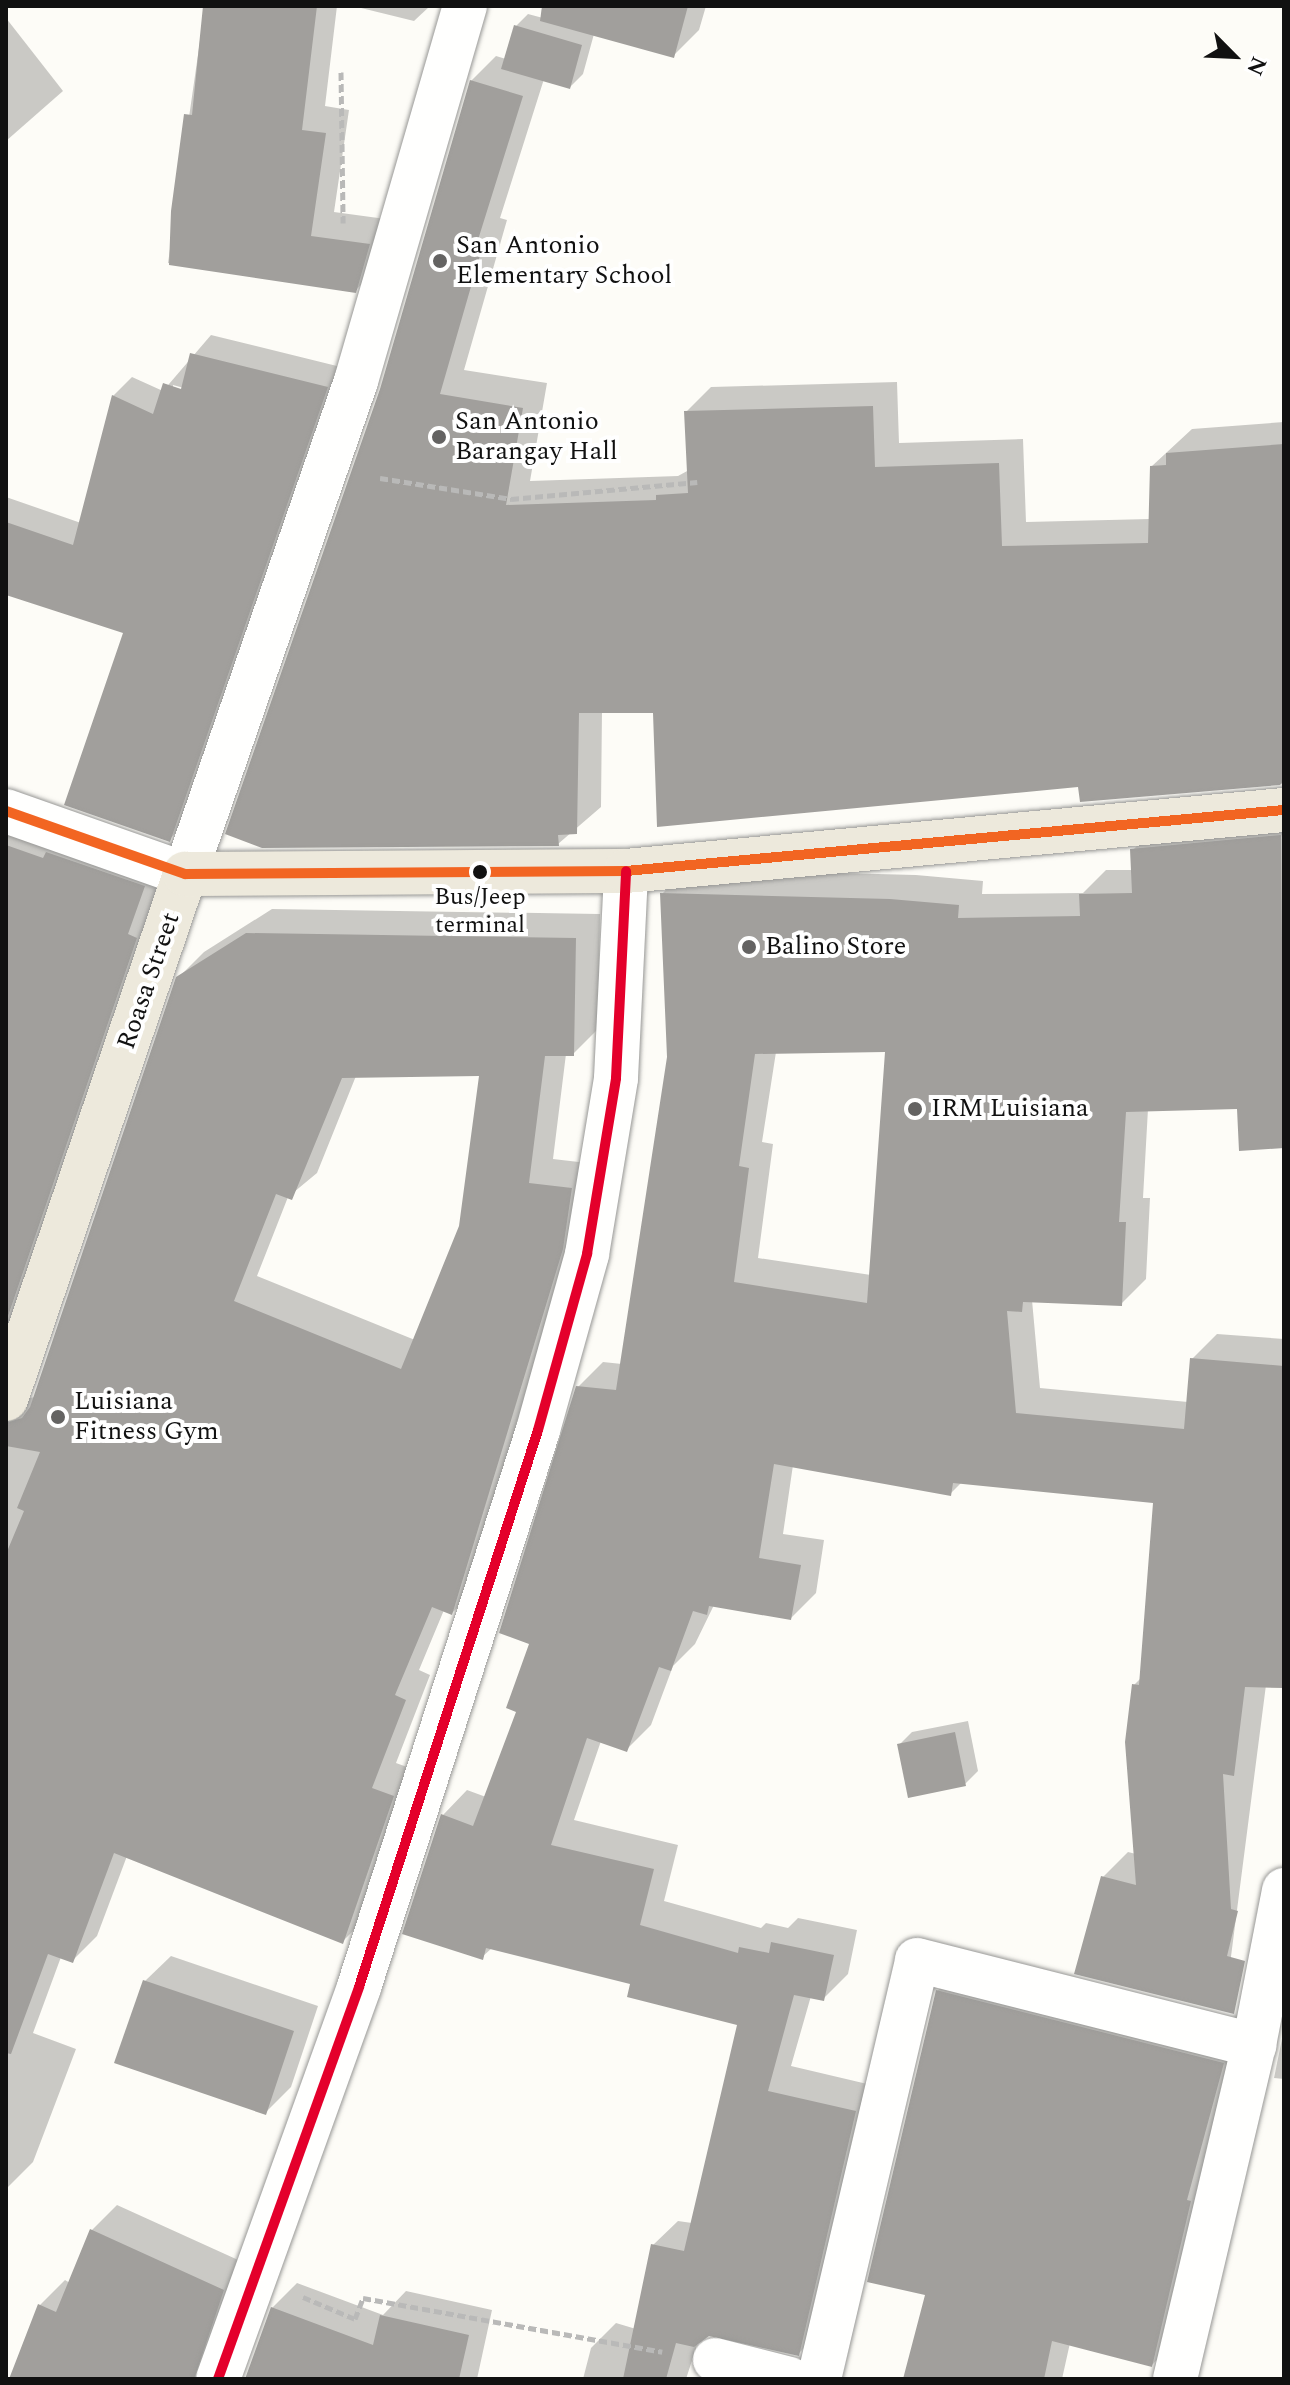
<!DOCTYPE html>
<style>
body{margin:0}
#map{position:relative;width:1290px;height:2385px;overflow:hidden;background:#fdfcf7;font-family:Spectral,serif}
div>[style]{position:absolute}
.shadow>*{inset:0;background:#0003}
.building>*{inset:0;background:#a19f9c}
.path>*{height:5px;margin-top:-2.5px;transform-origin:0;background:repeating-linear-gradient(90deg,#b9b9b8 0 8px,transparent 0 12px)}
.roads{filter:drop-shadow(0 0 2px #979795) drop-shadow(0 0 2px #979795)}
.minor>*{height:44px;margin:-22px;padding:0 22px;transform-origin:22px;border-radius:22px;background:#fffffe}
.major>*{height:44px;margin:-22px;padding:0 22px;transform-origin:22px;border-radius:22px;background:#ede9dc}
.bus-1>*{height:10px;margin:-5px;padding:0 5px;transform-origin:5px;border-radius:5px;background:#f26522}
.bus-2>*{height:10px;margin:-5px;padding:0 5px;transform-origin:5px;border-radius:5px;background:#e4002b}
.dots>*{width:22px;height:22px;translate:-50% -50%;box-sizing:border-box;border:4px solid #fff;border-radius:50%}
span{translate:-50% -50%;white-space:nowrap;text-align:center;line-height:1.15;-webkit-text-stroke:8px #fff;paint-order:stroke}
.bus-label{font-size:24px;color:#111}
.poi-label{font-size:26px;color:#111}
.left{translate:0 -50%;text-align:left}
.street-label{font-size:26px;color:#111}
.frame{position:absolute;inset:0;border:8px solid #111;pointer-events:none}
.north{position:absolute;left:1194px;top:16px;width:80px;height:80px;-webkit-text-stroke:6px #fff;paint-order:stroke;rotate:114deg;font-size:22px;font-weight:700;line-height:32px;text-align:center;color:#111}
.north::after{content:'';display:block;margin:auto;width:28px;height:36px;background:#111;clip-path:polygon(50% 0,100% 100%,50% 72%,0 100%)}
</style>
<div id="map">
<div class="shadow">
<div style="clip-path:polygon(205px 6px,337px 6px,325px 106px,349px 110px,334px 212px,393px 220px,379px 266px,355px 291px,168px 263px)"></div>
<div style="clip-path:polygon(353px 6px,430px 6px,414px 21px)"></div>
<div style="clip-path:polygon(578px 6px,706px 6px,699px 30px,674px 55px,594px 34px,583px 74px,570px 87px,544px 79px,500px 218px,507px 220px,464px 370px,547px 383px,530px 481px,678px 476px,689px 470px,686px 412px,711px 387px,897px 382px,899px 443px,1023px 439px,1026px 522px,1150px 519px,1152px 466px,1192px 429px,1284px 422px,1284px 784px,1081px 800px,1080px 785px,655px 710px,602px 711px,601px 807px,558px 844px,382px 390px,471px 81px,496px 56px,506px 59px,516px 26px,528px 14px,573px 26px)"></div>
<div style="clip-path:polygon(6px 18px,63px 91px,6px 141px)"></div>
<div style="clip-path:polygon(evenodd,211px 335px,345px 368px,188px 820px,169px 840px,125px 631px,6px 580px,6px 497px,81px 523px,113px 396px,132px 377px,163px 391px,211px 335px,173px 385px,191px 390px,173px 389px,173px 385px)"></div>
<div style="clip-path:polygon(evenodd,6px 811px,168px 861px,24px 1399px,35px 1397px,178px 978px,204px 952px,272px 909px,600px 914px,598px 1029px,573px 1054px,566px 1054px,553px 1159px,596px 1164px,477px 1588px,452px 1613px,444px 1610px,419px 1670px,430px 1675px,396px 1763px,418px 1771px,367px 1917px,342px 1942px,127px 1856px,97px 1936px,72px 1961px,61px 1957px,33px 2033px,76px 2049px,33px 2162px,8px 2187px,6px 811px,481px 1074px,461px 1227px,415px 1340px,257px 1276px,288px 1197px,317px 1173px,356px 1076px,481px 1074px)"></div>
<div style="clip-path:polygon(evenodd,1284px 813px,1284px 1146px,1241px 1149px,1239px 1107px,1148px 1109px,1143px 1198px,1150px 1198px,1146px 1279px,1121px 1304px,1032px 1300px,1040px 1388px,1188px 1402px,1192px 1359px,1217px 1334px,1284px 1339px,1284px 1686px,1266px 1685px,1228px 1980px,1103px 1877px,1128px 1852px,1136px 1854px,1134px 1685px,1142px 1677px,1155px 1501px,962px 1482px,950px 1494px,793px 1465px,783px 1534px,824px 1540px,816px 1593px,791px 1618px,714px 1605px,695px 1644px,673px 1666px,651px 1725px,626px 1750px,601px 1741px,574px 1820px,678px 1845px,664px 1901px,761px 1928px,766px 1923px,788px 1928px,798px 1918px,857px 1930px,848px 1974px,823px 1999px,811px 1996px,791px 2066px,880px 2087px,823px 2329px,798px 2354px,707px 2334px,698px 2342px,686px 2379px,583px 2379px,591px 2348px,616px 2323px,636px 2329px,653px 2245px,678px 2221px,692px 2223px,739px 2024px,632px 1983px,492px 1948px,482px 1957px,443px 1815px,467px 1790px,486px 1797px,518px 1710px,578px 1387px,603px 1362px,622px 1364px,669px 1057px,662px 894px,686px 869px,916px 875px,983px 881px,982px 894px,1083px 893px,1106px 870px,1133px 870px,1133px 850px,1157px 825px,1284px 813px,887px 1050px,871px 1275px,758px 1258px,773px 1144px,762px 1142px,776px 1052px,887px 1050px)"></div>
<div style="clip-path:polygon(968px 1721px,978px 1771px,965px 1784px,899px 1745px,912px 1732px)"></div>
<div style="clip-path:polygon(171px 1956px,318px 2006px,291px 2087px,265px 2113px,145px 1981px)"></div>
<div style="clip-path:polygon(961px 1968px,1241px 2061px,1175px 2341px,1152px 2365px,1070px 2343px,1062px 2379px,905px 2379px,928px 2294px,937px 1991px)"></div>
<div style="clip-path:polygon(1284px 2029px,1284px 2079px,1274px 2078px)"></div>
<div style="clip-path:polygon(117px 2205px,247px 2264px,236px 2379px,247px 2377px,272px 2308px,297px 2283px,383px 2315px,406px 2291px,492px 2310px,477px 2379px,10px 2379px,40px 2305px,65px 2280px,70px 2283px,92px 2230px)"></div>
</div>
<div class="building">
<div style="clip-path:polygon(203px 6px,317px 6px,302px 130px,326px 133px,311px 236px,370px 244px,356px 293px,169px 265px,171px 211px,184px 114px,192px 115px)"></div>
<div style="clip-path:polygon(542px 6px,688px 6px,674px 58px,540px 21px)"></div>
<div style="clip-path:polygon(514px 25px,582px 45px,570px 89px,501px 69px)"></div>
<div style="clip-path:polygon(470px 80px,523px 96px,477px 243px,483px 245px,440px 394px,523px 408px,506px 505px,656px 500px,656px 495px,688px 493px,684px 411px,873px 406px,875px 467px,999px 463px,1002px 546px,1148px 543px,1150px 466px,1166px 465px,1166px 453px,1284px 444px,1284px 780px,1280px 785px,1080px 802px,1078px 787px,657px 827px,653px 713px,579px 713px,577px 834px,558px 835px,559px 846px,262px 848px,225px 834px,380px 389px)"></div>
<div style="clip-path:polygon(190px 353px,328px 387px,170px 842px,64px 805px,123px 633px,6px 595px,6px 522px,73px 545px,112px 395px,153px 414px,163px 383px,181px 389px)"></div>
<div style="clip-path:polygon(evenodd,1281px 835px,1284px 1148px,1239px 1151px,1237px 1109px,1126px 1112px,1119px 1222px,1126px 1222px,1122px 1306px,1023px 1302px,1022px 1312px,1007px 1311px,1016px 1413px,1184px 1429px,1190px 1358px,1284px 1366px,1284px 1688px,1245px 1687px,1234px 1776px,1223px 1774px,1231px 1909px,1238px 1911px,1227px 1956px,1245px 1961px,1234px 2014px,1074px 1974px,1101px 1876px,1136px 1885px,1125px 1742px,1132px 1684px,1139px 1685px,1153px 1503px,953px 1483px,951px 1496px,774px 1464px,759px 1558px,801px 1565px,791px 1620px,709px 1606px,707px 1615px,693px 1611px,671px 1671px,659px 1667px,627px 1752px,587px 1738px,551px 1845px,654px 1869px,640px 1925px,738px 1953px,739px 1947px,769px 1953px,771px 1942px,834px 1955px,824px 2001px,794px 1995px,768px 2091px,856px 2111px,799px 2356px,709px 2336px,694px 2347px,676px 2343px,666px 2379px,623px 2379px,651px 2244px,684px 2251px,737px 2025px,627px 1997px,630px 1984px,486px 1948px,483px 1960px,402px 1934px,441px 1814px,473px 1826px,516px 1712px,506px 1708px,529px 1644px,499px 1633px,576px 1386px,616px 1390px,667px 1057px,660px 893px,890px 899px,959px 905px,958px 918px,1080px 916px,1079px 894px,1132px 893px,1130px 849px,1281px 835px,885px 1052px,867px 1303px,734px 1282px,749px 1168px,739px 1166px,755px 1054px,885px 1052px)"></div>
<div style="clip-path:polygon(6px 845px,43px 858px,46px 852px,145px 886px,128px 934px,137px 938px,6px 1322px)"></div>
<div style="clip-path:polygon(evenodd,246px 933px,576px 938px,574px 1056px,545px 1056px,529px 1183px,572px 1188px,563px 1249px,452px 1615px,432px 1607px,395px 1695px,406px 1700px,372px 1788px,394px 1796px,343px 1944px,114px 1853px,73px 1963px,48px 1954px,11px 2054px,6px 2053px,6px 1554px,24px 1511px,17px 1508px,40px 1452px,6px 1446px,6px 1423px,22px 1418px,30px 1407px,176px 977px,246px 933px,479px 1076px,459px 1226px,401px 1369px,234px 1301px,276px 1194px,292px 1200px,342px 1078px,479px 1076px)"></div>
<div style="clip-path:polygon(955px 1732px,966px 1786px,908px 1798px,897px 1744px)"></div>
<div style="clip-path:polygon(143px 1980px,294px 2031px,266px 2115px,114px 2063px)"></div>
<div style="clip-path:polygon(936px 1990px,1224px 2063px,1187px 2200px,1191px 2201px,1152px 2367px,1052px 2341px,1044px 2379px,903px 2379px,925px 2295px,867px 2282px)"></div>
<div style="clip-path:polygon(90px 2229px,224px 2290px,194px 2379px,9px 2379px,38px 2304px,56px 2312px)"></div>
<div style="clip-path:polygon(271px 2307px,373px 2345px,380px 2315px,469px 2335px,459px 2379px,245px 2379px)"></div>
</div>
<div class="path">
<div style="left:341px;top:72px;width:151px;rotate:89.2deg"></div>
<div style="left:380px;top:478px;width:133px;rotate:9.1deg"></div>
<div style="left:511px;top:499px;width:187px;rotate:-5.2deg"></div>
<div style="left:303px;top:2297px;width:56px;rotate:22.9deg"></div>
<div style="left:355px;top:2319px;width:22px;rotate:-69deg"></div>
<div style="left:363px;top:2298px;width:304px;rotate:10.2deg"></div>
</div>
<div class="roads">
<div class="minor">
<div style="left:6px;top:811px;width:190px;rotate:19.4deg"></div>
<div style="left:185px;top:874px;width:522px;rotate:-70.87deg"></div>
<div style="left:356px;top:381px;width:391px;rotate:-73.8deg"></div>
<div style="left:715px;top:2360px;width:77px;rotate:14.2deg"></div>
<div style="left:218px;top:2379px;width:417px;rotate:-70.2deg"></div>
<div style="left:359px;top:1987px;width:585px;rotate:-72.18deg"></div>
<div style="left:538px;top:1430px;width:183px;rotate:-74.4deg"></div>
<div style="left:587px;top:1254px;width:178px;rotate:-80.6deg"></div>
<div style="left:616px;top:1078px;width:207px;rotate:-87.2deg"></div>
<div style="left:819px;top:2379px;width:430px;rotate:-76.8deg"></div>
<div style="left:917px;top:1960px;width:348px;rotate:14.2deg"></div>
<div style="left:1175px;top:2379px;width:343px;rotate:-76.7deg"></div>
<div style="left:1254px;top:2045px;width:158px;rotate:-79deg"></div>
</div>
<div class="major">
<div style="left:6px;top:1399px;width:555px;rotate:-71.17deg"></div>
<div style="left:185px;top:874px;width:441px;rotate:-0.4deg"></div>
<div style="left:626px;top:871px;width:661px;rotate:-5.3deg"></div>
</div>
</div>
<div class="bus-1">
<div style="left:6px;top:811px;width:190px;rotate:19.4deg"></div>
<div style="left:185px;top:874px;width:441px;rotate:-0.4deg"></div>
<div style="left:626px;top:871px;width:661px;rotate:-5.3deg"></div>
</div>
<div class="bus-2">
<div style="left:218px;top:2379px;width:417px;rotate:-70.2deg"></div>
<div style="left:359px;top:1987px;width:585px;rotate:-72.18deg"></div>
<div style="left:538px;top:1430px;width:183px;rotate:-74.4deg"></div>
<div style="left:587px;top:1254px;width:178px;rotate:-80.6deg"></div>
<div style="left:616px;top:1078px;width:207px;rotate:-87.2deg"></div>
</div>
<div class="dots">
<div style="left:440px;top:261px;background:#646362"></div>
<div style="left:439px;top:437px;background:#646362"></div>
<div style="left:480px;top:872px;background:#111"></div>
<div style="left:749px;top:947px;background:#646362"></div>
<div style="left:915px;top:1109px;background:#646362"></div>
<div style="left:58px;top:1417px;background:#646362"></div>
</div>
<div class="bus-label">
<span style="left:480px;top:912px">Bus/Jeep<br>terminal</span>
</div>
<div class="poi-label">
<span class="left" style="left:456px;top:261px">San Antonio<br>Elementary School</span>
<span class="left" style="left:455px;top:437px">San Antonio<br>Barangay Hall</span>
<span class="left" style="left:765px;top:947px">Balino Store</span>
<span class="left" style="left:931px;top:1109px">IRM Luisiana</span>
<span class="left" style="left:74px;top:1417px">Luisiana<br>Fitness Gym</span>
</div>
<div class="street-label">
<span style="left:149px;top:981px;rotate:-71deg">Roasa Street</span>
</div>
<div class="frame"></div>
<div class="north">N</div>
</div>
